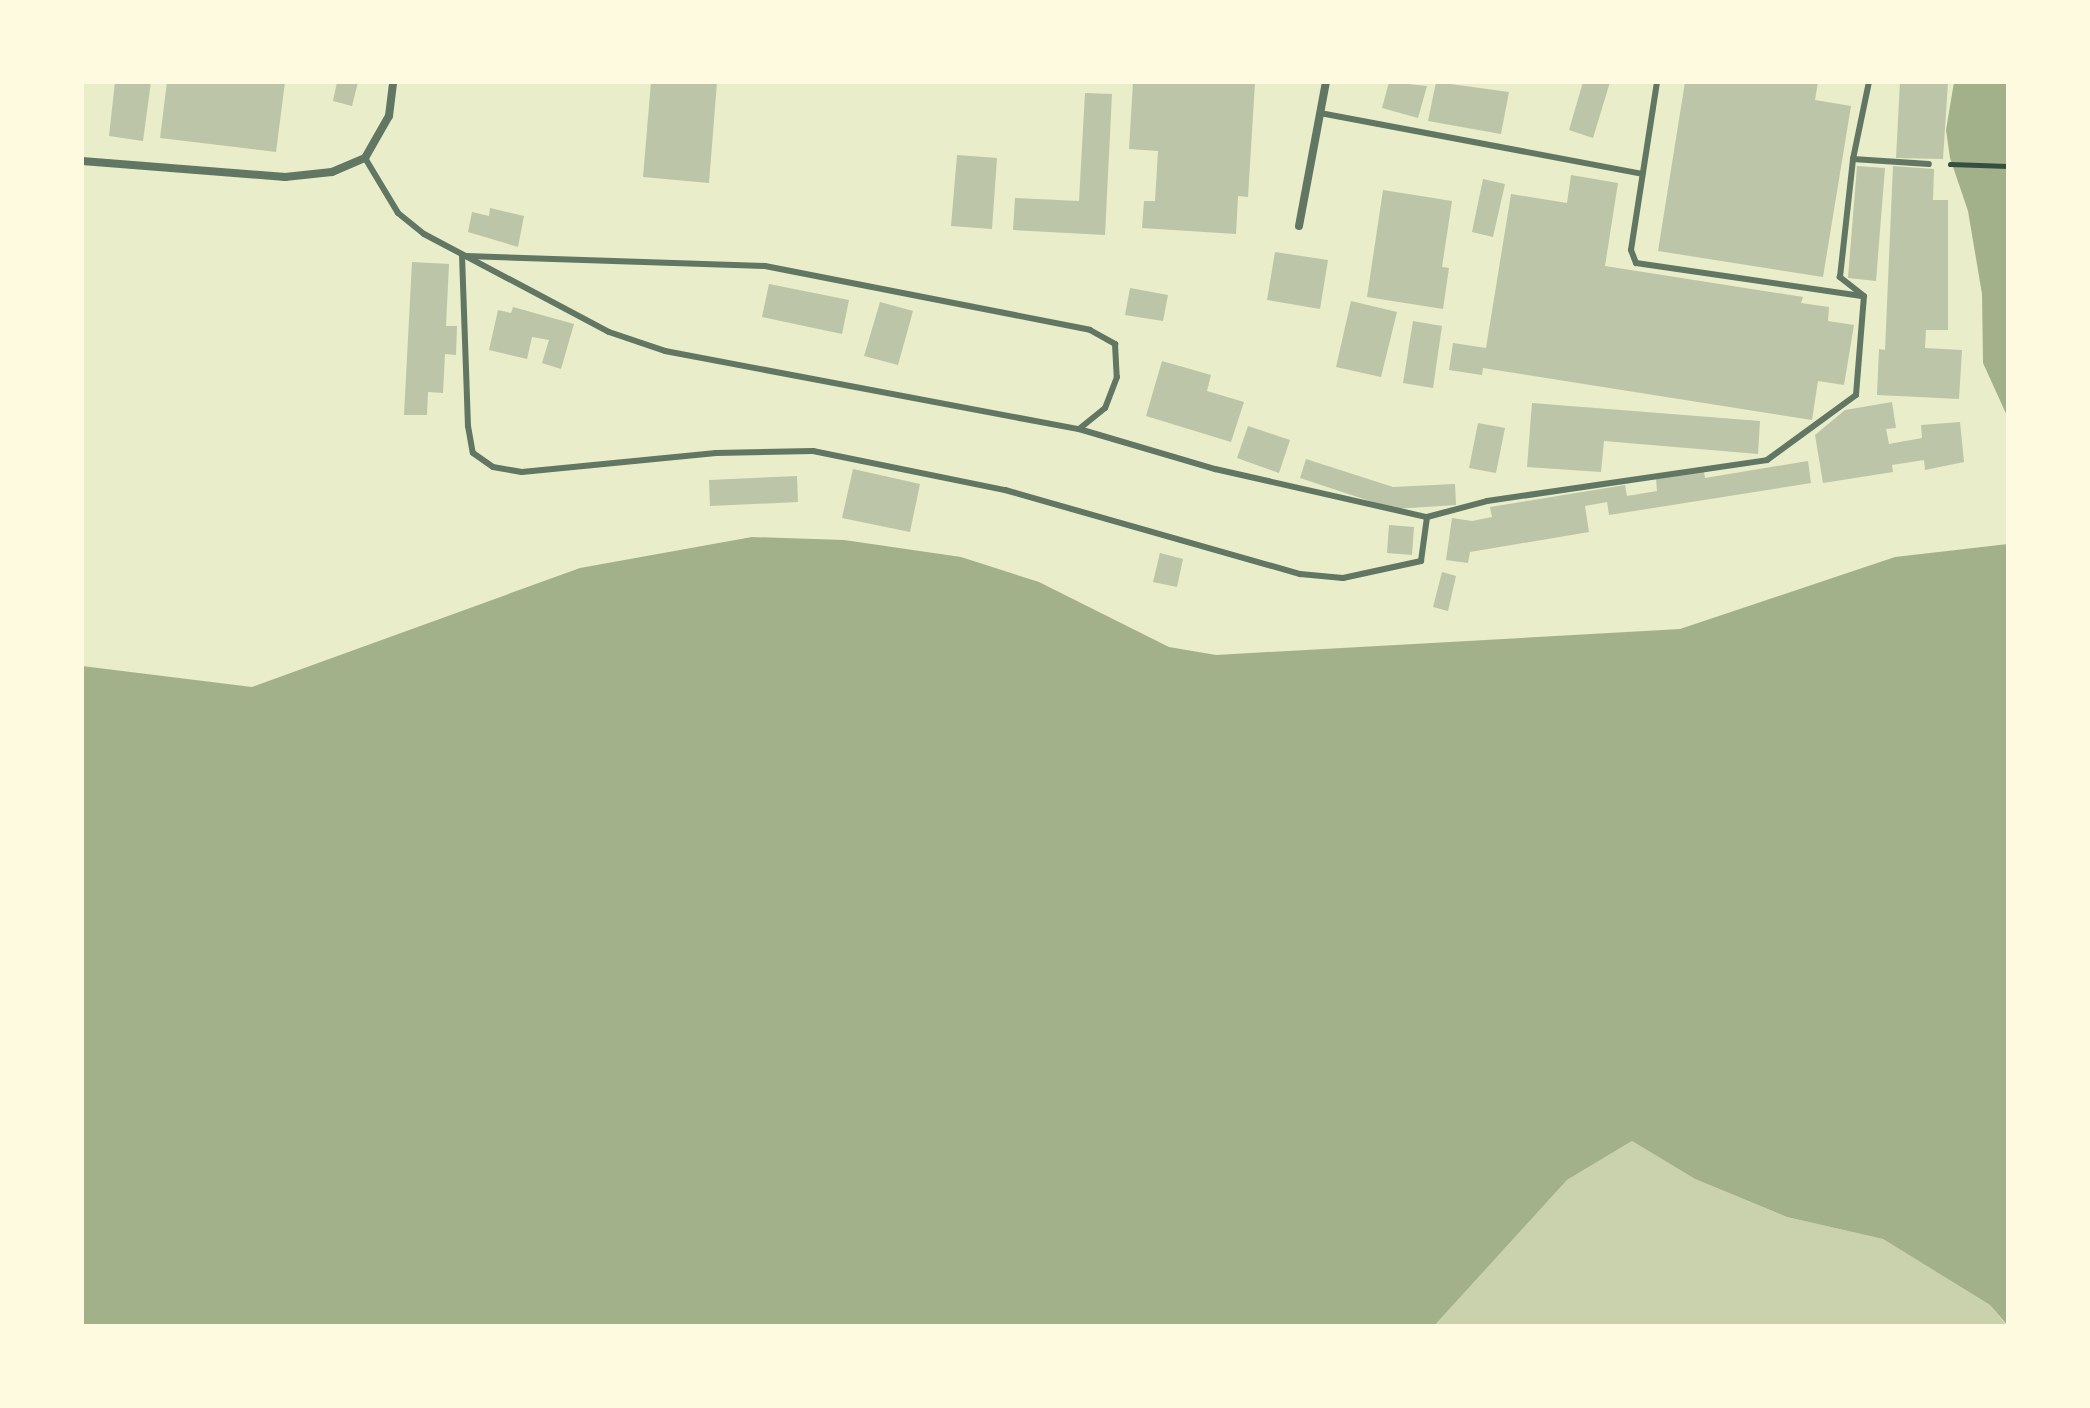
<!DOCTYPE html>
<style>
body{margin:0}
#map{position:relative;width:2090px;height:1408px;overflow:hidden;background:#e9edc9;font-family:Spectral,serif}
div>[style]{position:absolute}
.green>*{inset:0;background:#cad2ad}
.water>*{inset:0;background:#a3b18a}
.building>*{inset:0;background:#bcc5a7}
.path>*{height:5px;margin:-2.5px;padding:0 2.5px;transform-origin:2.5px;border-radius:2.5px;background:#344e41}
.service>*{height:6px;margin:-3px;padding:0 3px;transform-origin:3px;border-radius:3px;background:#617663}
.minor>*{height:8px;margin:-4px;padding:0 4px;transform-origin:4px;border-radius:4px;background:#617663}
span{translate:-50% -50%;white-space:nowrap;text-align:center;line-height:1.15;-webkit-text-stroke:6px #fefae0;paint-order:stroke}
.frame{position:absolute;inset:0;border:84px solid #fefae0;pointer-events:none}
</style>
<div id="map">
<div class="green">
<div style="clip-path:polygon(1632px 1141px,1695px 1179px,1787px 1217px,1883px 1239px,1990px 1305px,2007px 1326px,1434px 1326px,1567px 1180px)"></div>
</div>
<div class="water">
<div style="clip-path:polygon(1954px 82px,2008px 82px,2008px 418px,1983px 363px,1982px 294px,1968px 211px,1950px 158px,1946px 130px)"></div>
<div style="clip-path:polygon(752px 537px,844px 540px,961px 557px,1039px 582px,1169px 647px,1216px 655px,1680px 629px,1895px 557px,2008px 544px,2008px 1326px,1990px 1305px,1883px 1239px,1787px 1217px,1695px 1179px,1632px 1141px,1567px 1180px,1434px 1326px,82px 1326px,82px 666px,252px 687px,580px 568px)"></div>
</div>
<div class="building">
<div style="clip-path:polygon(115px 82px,151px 82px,143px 141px,109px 136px)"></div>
<div style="clip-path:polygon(167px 82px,285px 82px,276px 152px,160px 138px)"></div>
<div style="clip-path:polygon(337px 82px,358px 82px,352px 106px,333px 101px)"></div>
<div style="clip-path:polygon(651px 82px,717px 82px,709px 183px,643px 177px)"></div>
<div style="clip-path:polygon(1133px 82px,1255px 82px,1248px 197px,1238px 196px,1236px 234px,1142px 228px,1144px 201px,1155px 201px,1158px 151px,1129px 149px)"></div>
<div style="clip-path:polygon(1389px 82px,1427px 86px,1418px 118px,1382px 108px)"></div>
<div style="clip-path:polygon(1436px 82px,1509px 92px,1501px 134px,1428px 121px)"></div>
<div style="clip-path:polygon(1583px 82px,1610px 82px,1593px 138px,1569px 130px)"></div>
<div style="clip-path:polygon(1685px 82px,1818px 82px,1815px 100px,1851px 106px,1823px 277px,1658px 251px)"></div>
<div style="clip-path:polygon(1900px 82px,1948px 82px,1943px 159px,1896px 158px)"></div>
<div style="clip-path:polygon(1085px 93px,1112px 94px,1105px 235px,1013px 230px,1015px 198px,1079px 201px)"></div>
<div style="clip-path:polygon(957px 155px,997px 158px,992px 229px,951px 226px)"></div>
<div style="clip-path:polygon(1857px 166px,1885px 168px,1876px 281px,1848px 278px)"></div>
<div style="clip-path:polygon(1893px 166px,1934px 169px,1933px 200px,1948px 200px,1948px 330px,1926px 330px,1925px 348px,1962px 350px,1959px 399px,1877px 395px,1879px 349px,1885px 350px)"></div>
<div style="clip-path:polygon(1571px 175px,1618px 183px,1605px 266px,1803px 297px,1801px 303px,1829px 307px,1828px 321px,1854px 325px,1844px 385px,1818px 381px,1812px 420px,1483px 368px,1482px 375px,1449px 370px,1453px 343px,1486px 348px,1511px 194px,1567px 203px)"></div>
<div style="clip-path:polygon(1483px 179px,1505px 184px,1493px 237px,1472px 232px)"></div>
<div style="clip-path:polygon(1383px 190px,1452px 201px,1442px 267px,1449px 268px,1443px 309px,1367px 297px)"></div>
<div style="clip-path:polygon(490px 208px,524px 216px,518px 247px,468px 232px,472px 212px,489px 216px)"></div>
<div style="clip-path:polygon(1275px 252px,1328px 260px,1320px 309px,1267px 300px)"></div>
<div style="clip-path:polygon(412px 262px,449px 264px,446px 326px,457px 326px,456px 355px,445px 354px,443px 393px,428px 392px,427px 415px,404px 415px)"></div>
<div style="clip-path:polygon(769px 284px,849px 300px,842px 334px,762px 317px)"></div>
<div style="clip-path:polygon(1130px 288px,1168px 295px,1163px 321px,1125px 315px)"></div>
<div style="clip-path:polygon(1351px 301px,1397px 312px,1381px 377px,1336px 367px)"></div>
<div style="clip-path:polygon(880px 302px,913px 311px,898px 365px,864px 356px)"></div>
<div style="clip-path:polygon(513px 307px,574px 324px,561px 369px,542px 363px,549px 340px,532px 337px,527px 359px,489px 350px,498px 310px,511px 313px)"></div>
<div style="clip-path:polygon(1413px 321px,1442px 326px,1433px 388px,1403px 383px)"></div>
<div style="clip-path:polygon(1162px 361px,1211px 375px,1207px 391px,1244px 402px,1231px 442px,1146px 416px)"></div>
<div style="clip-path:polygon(1892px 402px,1896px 428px,1886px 429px,1889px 444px,1922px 438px,1921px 425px,1960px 422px,1964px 462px,1925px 470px,1924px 460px,1892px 465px,1893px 472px,1823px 483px,1815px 435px,1845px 410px)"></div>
<div style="clip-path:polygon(1532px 403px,1760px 421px,1758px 454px,1604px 441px,1601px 472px,1527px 467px)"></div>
<div style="clip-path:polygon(1478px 423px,1505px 428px,1496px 473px,1469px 468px)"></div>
<div style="clip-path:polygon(1248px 426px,1290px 440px,1279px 473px,1237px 458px)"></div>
<div style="clip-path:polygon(1306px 459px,1393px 487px,1455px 484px,1456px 505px,1394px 509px,1300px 478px)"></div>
<div style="clip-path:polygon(1808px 461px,1811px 483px,1609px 515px,1607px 502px,1585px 506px,1589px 532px,1470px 552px,1468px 563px,1446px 560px,1452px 518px,1472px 521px,1492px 517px,1490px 507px,1625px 485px,1627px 496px,1657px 491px,1656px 479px,1704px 471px,1705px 478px)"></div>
<div style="clip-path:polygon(853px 469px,920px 484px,910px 532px,842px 518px)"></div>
<div style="clip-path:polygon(797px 476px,798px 502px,710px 506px,709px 480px)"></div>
<div style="clip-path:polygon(1389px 525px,1414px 527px,1412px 555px,1387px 553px)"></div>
<div style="clip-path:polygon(1160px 553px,1183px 559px,1177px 587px,1153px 582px)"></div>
<div style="clip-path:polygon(1442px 572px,1456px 576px,1448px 611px,1433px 607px)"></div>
</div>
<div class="path">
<div style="left:1950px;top:164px;width:58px;rotate:2deg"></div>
</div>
<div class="service">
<div style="left:1657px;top:82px;width:170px;rotate:98.8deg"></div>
<div style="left:1631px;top:250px;width:14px;rotate:69deg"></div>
<div style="left:1636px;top:263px;width:228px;rotate:8.3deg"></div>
<div style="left:1320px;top:113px;width:328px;rotate:10.7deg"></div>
<div style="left:365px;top:158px;width:64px;rotate:59deg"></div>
<div style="left:398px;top:213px;width:33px;rotate:39deg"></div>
<div style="left:424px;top:234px;width:209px;rotate:27.9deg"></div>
<div style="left:609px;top:332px;width:59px;rotate:18.7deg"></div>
<div style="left:665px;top:351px;width:421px;rotate:10.7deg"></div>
<div style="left:1079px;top:429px;width:142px;rotate:16.4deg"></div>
<div style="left:1215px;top:469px;width:217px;rotate:12.8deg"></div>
<div style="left:1853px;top:159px;width:76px;rotate:3.8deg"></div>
<div style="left:462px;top:255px;width:171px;rotate:88deg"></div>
<div style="left:468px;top:426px;width:27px;rotate:80deg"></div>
<div style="left:473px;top:453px;width:24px;rotate:35deg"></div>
<div style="left:493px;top:467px;width:29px;rotate:10deg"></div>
<div style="left:522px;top:472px;width:195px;rotate:-5.6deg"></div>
<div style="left:716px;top:453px;width:97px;rotate:-1.2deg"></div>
<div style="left:813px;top:451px;width:196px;rotate:11.5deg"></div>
<div style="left:1005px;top:490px;width:307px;rotate:15.9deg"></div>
<div style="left:1300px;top:574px;width:43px;rotate:5.3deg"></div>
<div style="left:1343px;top:578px;width:80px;rotate:-12.3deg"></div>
<div style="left:1421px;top:561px;width:44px;rotate:-82.2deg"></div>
<div style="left:1427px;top:517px;width:62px;rotate:-14.9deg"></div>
<div style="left:1487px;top:501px;width:283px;rotate:-8.3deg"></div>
<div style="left:1767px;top:460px;width:110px;rotate:-36.1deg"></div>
<div style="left:1856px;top:395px;width:99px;rotate:-85.4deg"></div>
<div style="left:1864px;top:296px;width:31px;rotate:-142deg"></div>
<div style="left:1840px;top:277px;width:119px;rotate:-83.7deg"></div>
<div style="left:1853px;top:159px;width:79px;rotate:-78.3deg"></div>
<div style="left:466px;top:256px;width:299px;rotate:1.9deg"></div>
<div style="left:765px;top:266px;width:331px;rotate:11.1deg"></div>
<div style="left:1090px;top:330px;width:29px;rotate:29deg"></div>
<div style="left:1115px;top:344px;width:33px;rotate:87deg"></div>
<div style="left:1117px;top:377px;width:33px;rotate:111deg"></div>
<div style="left:1105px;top:408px;width:33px;rotate:141deg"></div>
</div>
<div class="minor">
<div style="left:82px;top:161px;width:204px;rotate:4.5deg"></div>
<div style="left:285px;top:177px;width:47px;rotate:-6.1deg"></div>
<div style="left:332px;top:172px;width:36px;rotate:-23deg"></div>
<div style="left:365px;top:158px;width:48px;rotate:-60.3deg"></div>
<div style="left:389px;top:116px;width:34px;rotate:-83deg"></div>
<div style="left:1299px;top:226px;width:147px;rotate:-79.4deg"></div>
</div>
<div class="frame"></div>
</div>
